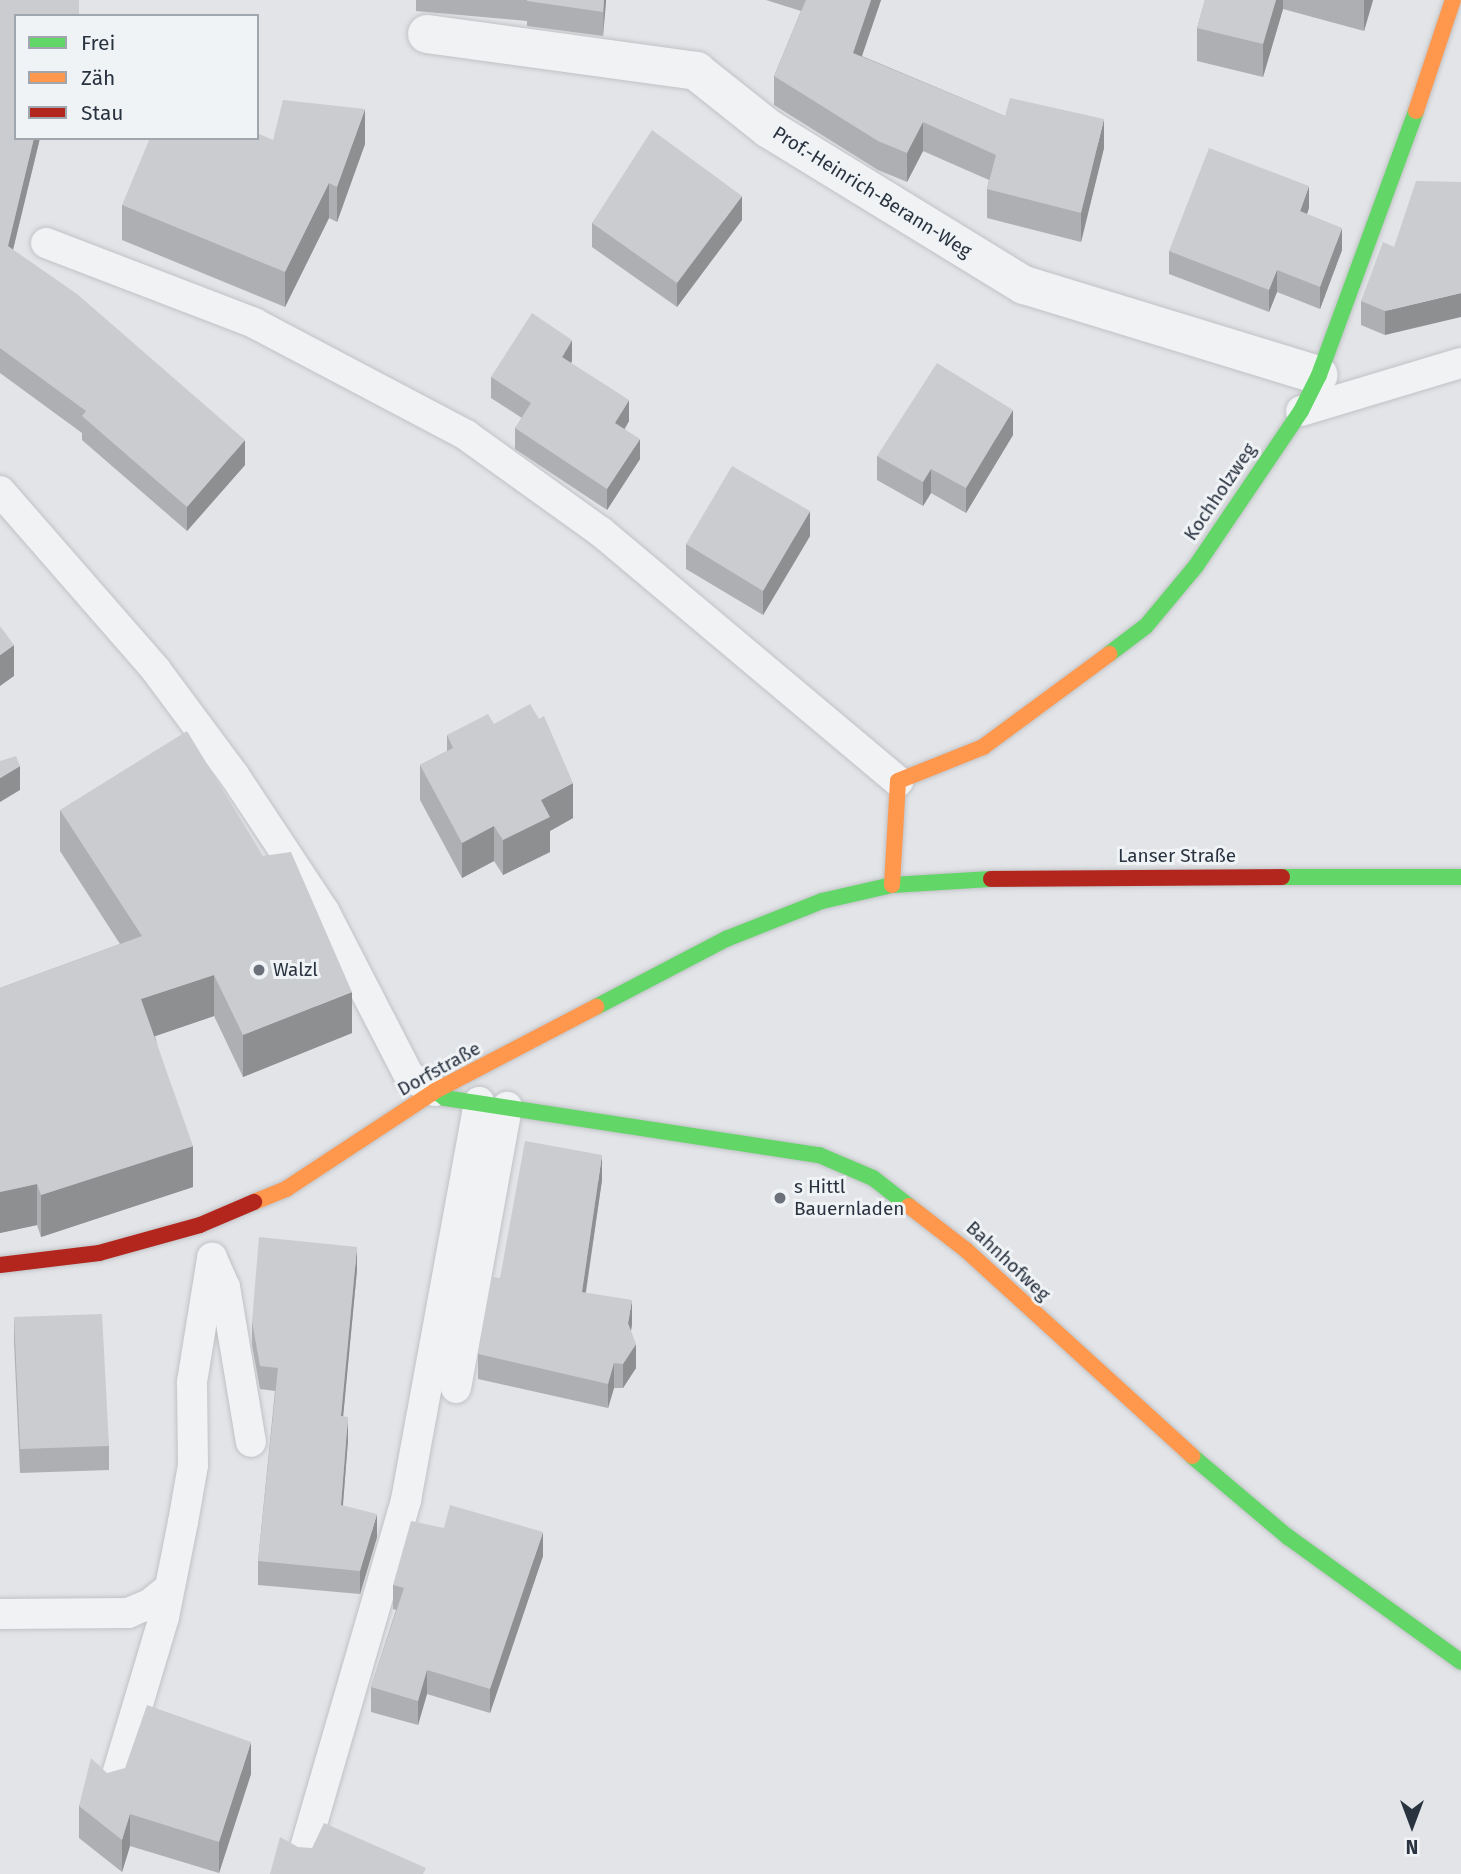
<!DOCTYPE html>
<meta charset="utf-8">
<style>
body{margin:0}
#map{position:relative;width:1461px;height:1874px;overflow:hidden;background:#e2e4e7;font-family:"Fira Sans",sans-serif}
div>[style]{position:absolute}
.roads{filter:drop-shadow(0 0 2px #c0c2c5) drop-shadow(0 0 2px #c0c2c5)}
.lane>*{height:30px;margin:-15px;padding:0 15px;transform-origin:15px;border-radius:15px;background:#f1f2f4}
.street>*{height:38px;margin:-19px;padding:0 19px;transform-origin:19px;border-radius:19px;background:#f1f2f4}
.fast>*{height:16px;margin:-8px;padding:0 8px;transform-origin:8px;border-radius:8px;background:#63d668}
.slow>*{height:16px;margin:-8px;padding:0 8px;transform-origin:8px;border-radius:8px;background:#ff974d}
.jam>*{height:16px;margin:-8px;padding:0 8px;transform-origin:8px;border-radius:8px;background:#b3261e}
.wall>*{inset:0;background:#aeafb2}
.shaded-wall>*{inset:0;background:#8d8f91}
.building>*{inset:0;background:#cacccf}
.dots>*{width:19px;height:19px;translate:-50% -50%;box-sizing:border-box;border:4px solid #f0f3f6;border-radius:50%}
span{translate:-50% -50%;white-space:nowrap;text-align:center;line-height:1.15;-webkit-text-stroke:6px #f0f3f6;paint-order:stroke}
.street-label{font-size:19px;color:#293340}
.poi-label{font-size:19px;color:#293340}
.left{translate:0 -50%;text-align:left}
.legend{position:absolute;left:14px;top:14px;width:245px;height:126px;box-sizing:border-box;background:#f0f3f6;border:2px solid #a0a6ad;margin:0;padding:9px 12px;list-style:none;font-size:21px;color:#293340}
.legend li{display:flex;align-items:center;gap:14px;height:35px}
.legend b{width:35px;border:2px solid #a0a6ad}
.north{position:absolute;left:1377px;top:1790px;width:70px;height:70px;-webkit-text-stroke:5px #f0f3f6;paint-order:stroke;rotate:180deg;font-size:19px;font-weight:700;line-height:28px;text-align:center;color:#293340}
.north::after{content:'';display:block;margin:auto;width:24px;height:32px;background:#293340;clip-path:polygon(50% 0,100% 100%,50% 72%,0 100%)}
</style>
<div id="map">
<div class="roads">
<div class="lane">
<div style="left:46px;top:243px;width:223px;rotate:21deg"></div>
<div style="left:254px;top:323px;width:240px;rotate:27.8deg"></div>
<div style="left:466px;top:435px;width:166px;rotate:35.7deg"></div>
<div style="left:601px;top:532px;width:388px;rotate:40deg"></div>
<div style="left:1301px;top:411px;width:167px;rotate:-16.7deg"></div>
<div style="left:0;top:491px;width:237px;rotate:48.9deg"></div>
<div style="left:156px;top:670px;width:131px;rotate:53.4deg"></div>
<div style="left:234px;top:775px;width:163px;rotate:56.5deg"></div>
<div style="left:324px;top:911px;width:186px;rotate:62.7deg"></div>
<div style="left:409px;top:1076px;width:30px;rotate:30deg"></div>
<div style="left:212px;top:1258px;width:32px;rotate:66deg"></div>
<div style="left:225px;top:1287px;width:157px;rotate:80.5deg"></div>
<div style="left:456px;top:1388px;width:286px;rotate:-79.7deg"></div>
<div style="left:0;top:1614px;width:128px;rotate:-0.4deg"></div>
<div style="left:128px;top:1613px;width:25px;rotate:-23deg"></div>
<div style="left:151px;top:1603px;width:22px;rotate:-39deg"></div>
<div style="left:113px;top:1788px;width:178px;rotate:-73.4deg"></div>
<div style="left:164px;top:1617px;width:97px;rotate:-78.7deg"></div>
<div style="left:183px;top:1522px;width:58px;rotate:-80deg"></div>
<div style="left:193px;top:1465px;width:83px;rotate:-90.7deg"></div>
<div style="left:192px;top:1382px;width:126px;rotate:-80.8deg"></div>
<div style="left:303px;top:1855px;width:370px;rotate:-73.8deg"></div>
<div style="left:406px;top:1500px;width:405px;rotate:-79.6deg"></div>
</div>
<div class="street">
<div style="left:427px;top:34px;width:272px;rotate:7.8deg"></div>
<div style="left:696px;top:71px;width:93px;rotate:38.5deg"></div>
<div style="left:769px;top:129px;width:299px;rotate:31.5deg"></div>
<div style="left:1024px;top:285px;width:308px;rotate:17deg"></div>
</div>
<div class="fast">
<div style="left:1109px;top:654px;width:46px;rotate:-37.1deg"></div>
<div style="left:1146px;top:626px;width:78px;rotate:-50.2deg"></div>
<div style="left:1196px;top:566px;width:187px;rotate:-55.9deg"></div>
<div style="left:1301px;top:411px;width:40px;rotate:-63.4deg"></div>
<div style="left:1319px;top:375px;width:281px;rotate:-69.8deg"></div>
<div style="left:1282px;top:877px;width:179px"></div>
<div style="left:596px;top:1007px;width:147px;rotate:-27.6deg"></div>
<div style="left:726px;top:939px;width:103px;rotate:-21.6deg"></div>
<div style="left:822px;top:901px;width:72px;rotate:-12.9deg"></div>
<div style="left:892px;top:885px;width:99px;rotate:-3.5deg"></div>
<div style="left:435px;top:1091px;width:12px;rotate:35deg"></div>
<div style="left:445px;top:1098px;width:378px;rotate:8.7deg"></div>
<div style="left:819px;top:1155px;width:59px;rotate:23.1deg"></div>
<div style="left:873px;top:1178px;width:46px;rotate:37.9deg"></div>
<div style="left:1192px;top:1456px;width:126px;rotate:40.2deg"></div>
<div style="left:1288px;top:1537px;width:213px;rotate:35.8deg"></div>
</div>
<div class="slow">
<div style="left:1416px;top:111px;width:117px;rotate:-71.6deg"></div>
<div style="left:892px;top:885px;width:104px;rotate:-86.7deg"></div>
<div style="left:898px;top:781px;width:92px;rotate:-21.8deg"></div>
<div style="left:983px;top:747px;width:157px;rotate:-36.4deg"></div>
<div style="left:254px;top:1202px;width:35px;rotate:-22deg"></div>
<div style="left:286px;top:1189px;width:178px;rotate:-33.3deg"></div>
<div style="left:435px;top:1091px;width:182px;rotate:-27.6deg"></div>
<div style="left:909px;top:1206px;width:72px;rotate:37.7deg"></div>
<div style="left:966px;top:1250px;width:306px;rotate:42.3deg"></div>
</div>
<div class="jam">
<div style="left:991px;top:879px;width:291px;rotate:-0.4deg"></div>
<div style="left:0;top:1265px;width:100px;rotate:-6.9deg"></div>
<div style="left:99px;top:1253px;width:105px;rotate:-15.5deg"></div>
<div style="left:200px;top:1225px;width:59px;rotate:-23.1deg"></div>
</div>
</div>
<div class="wall">
<div style="clip-path:polygon(0 0,16px 16px,16px 138px,40px 138px,13px 250px,245px 465px,187px 531px,82px 440px,82px 433px,0 373px)"></div>
<div style="clip-path:polygon(416px 0,606px 0,603px 36px,527px 26px,527px 21px,416px 11px)"></div>
<div style="clip-path:polygon(766px 0,881px 0,862px 56px,1005px 116px,1104px 148px,1081px 242px,987px 218px,987px 189px,989px 180px,923px 151px,907px 182px,878px 170px,774px 105px,774px 76px,801px 11px)"></div>
<div style="clip-path:polygon(1205px 0,1373px 0,1364px 31px,1283px 9px,1263px 77px,1197px 61px,1197px 28px)"></div>
<div style="clip-path:polygon(273px 140px,365px 144px,337px 222px,329px 218px,285px 307px,122px 240px,122px 205px)"></div>
<div style="clip-path:polygon(1309px 208px,1307px 214px,1342px 250px,1320px 309px,1277px 292px,1269px 312px,1169px 274px,1169px 251px)"></div>
<div style="clip-path:polygon(742px 220px,677px 307px,592px 247px,592px 223px)"></div>
<div style="clip-path:polygon(1394px 247px,1385px 335px,1361px 325px,1361px 301px)"></div>
<div style="clip-path:polygon(572px 361px,571px 363px,629px 421px,625px 429px,640px 459px,607px 510px,515px 449px,515px 428px,522px 418px,491px 398px,491px 377px)"></div>
<div style="clip-path:polygon(1013px 435px,966px 513px,931px 493px,923px 506px,877px 480px,877px 456px)"></div>
<div style="clip-path:polygon(810px 536px,763px 615px,686px 569px,686px 544px)"></div>
<div style="clip-path:polygon(494px 724px,573px 818px,550px 831px,550px 852px,503px 875px,494px 861px,462px 878px,420px 800px,420px 765px,447px 751px,447px 735px)"></div>
<div style="clip-path:polygon(60px 810px,352px 1033px,243px 1077px,214px 1016px,155px 1036px,193px 1187px,41px 1237px,37px 1225px,0 1233px,0 988px,120px 944px,60px 851px)"></div>
<div style="clip-path:polygon(602px 1180px,586px 1293px,632px 1324px,631px 1331px,636px 1368px,623px 1388px,614px 1388px,608px 1408px,478px 1379px,478px 1354px,500px 1278px)"></div>
<div style="clip-path:polygon(357px 1270px,343px 1416px,348px 1440px,343px 1505px,377px 1537px,360px 1594px,258px 1585px,258px 1561px,275px 1391px,260px 1389px,252px 1345px,252px 1321px)"></div>
<div style="clip-path:polygon(14px 1317px,109px 1446px,109px 1470px,20px 1473px,14px 1341px)"></div>
<div style="clip-path:polygon(543px 1556px,490px 1713px,427px 1694px,418px 1725px,371px 1712px,371px 1687px,396px 1610px,393px 1609px,393px 1585px)"></div>
<div style="clip-path:polygon(107px 1773px,251px 1774px,219px 1873px,130px 1846px,122px 1872px,79px 1838px,79px 1806px)"></div>
</div>
<div class="shaded-wall">
<div style="clip-path:polygon(604px 0,606px 0,606px 1px,603px 36px)"></div>
<div style="clip-path:polygon(871px 0,881px 0,853px 82px,853px 53px)"></div>
<div style="clip-path:polygon(1276px 0,1283px 0,1283px 9px,1263px 77px,1263px 44px)"></div>
<div style="clip-path:polygon(1364px 0,1373px 0,1364px 31px)"></div>
<div style="clip-path:polygon(365px 109px,365px 144px,337px 222px,337px 187px)"></div>
<div style="clip-path:polygon(1104px 119px,1104px 148px,1081px 242px,1081px 213px)"></div>
<div style="clip-path:polygon(923px 122px,923px 151px,907px 182px,907px 153px)"></div>
<div style="clip-path:polygon(34px 138px,40px 138px,8px 270px,8px 246px)"></div>
<div style="clip-path:polygon(329px 183px,329px 218px,285px 307px,285px 272px)"></div>
<div style="clip-path:polygon(1309px 186px,1309px 208px,1300px 234px,1300px 211px)"></div>
<div style="clip-path:polygon(742px 196px,742px 220px,677px 307px,677px 283px)"></div>
<div style="clip-path:polygon(1342px 228px,1342px 250px,1320px 309px,1320px 287px)"></div>
<div style="clip-path:polygon(1277px 270px,1277px 292px,1269px 312px,1269px 290px)"></div>
<div style="clip-path:polygon(1461px 293px,1461px 317px,1385px 335px,1385px 311px)"></div>
<div style="clip-path:polygon(572px 340px,572px 361px,562px 378px,562px 357px)"></div>
<div style="clip-path:polygon(629px 400px,629px 421px,615px 443px,615px 423px)"></div>
<div style="clip-path:polygon(1013px 410px,1013px 435px,966px 513px,966px 488px)"></div>
<div style="clip-path:polygon(640px 439px,640px 459px,607px 510px,607px 489px)"></div>
<div style="clip-path:polygon(245px 440px,245px 465px,187px 531px,187px 507px)"></div>
<div style="clip-path:polygon(931px 469px,931px 493px,923px 506px,923px 482px)"></div>
<div style="clip-path:polygon(810px 511px,810px 536px,763px 615px,763px 591px)"></div>
<div style="clip-path:polygon(14px 645px,14px 676px,0 686px,0 655px)"></div>
<div style="clip-path:polygon(20px 766px,20px 790px,0 802px,0 778px)"></div>
<div style="clip-path:polygon(573px 783px,573px 818px,550px 831px,550px 852px,503px 875px,503px 840px,541px 800px)"></div>
<div style="clip-path:polygon(494px 826px,494px 861px,462px 878px,462px 843px)"></div>
<div style="clip-path:polygon(214px 975px,214px 1016px,141px 1041px,141px 999px)"></div>
<div style="clip-path:polygon(352px 992px,352px 1033px,243px 1077px,243px 1035px)"></div>
<div style="clip-path:polygon(193px 1146px,193px 1187px,41px 1237px,41px 1195px)"></div>
<div style="clip-path:polygon(602px 1155px,602px 1180px,582px 1316px,582px 1292px)"></div>
<div style="clip-path:polygon(37px 1184px,37px 1225px,0 1233px,0 1192px)"></div>
<div style="clip-path:polygon(357px 1247px,357px 1270px,341px 1439px,341px 1416px)"></div>
<div style="clip-path:polygon(632px 1300px,632px 1324px,628px 1348px,628px 1323px)"></div>
<div style="clip-path:polygon(636px 1344px,636px 1368px,623px 1388px,623px 1364px)"></div>
<div style="clip-path:polygon(614px 1363px,614px 1388px,608px 1408px,608px 1384px)"></div>
<div style="clip-path:polygon(348px 1417px,348px 1440px,341px 1528px,341px 1505px)"></div>
<div style="clip-path:polygon(377px 1514px,377px 1537px,360px 1594px,360px 1571px)"></div>
<div style="clip-path:polygon(543px 1532px,543px 1556px,490px 1713px,490px 1689px)"></div>
<div style="clip-path:polygon(427px 1670px,427px 1694px,418px 1725px,418px 1701px)"></div>
<div style="clip-path:polygon(251px 1742px,251px 1774px,219px 1873px,219px 1842px)"></div>
<div style="clip-path:polygon(130px 1814px,130px 1846px,122px 1872px,122px 1840px)"></div>
</div>
<div class="building">
<div style="clip-path:polygon(0 0,79px 0,79px 16px,16px 16px,16px 138px,34px 138px,8px 246px,77px 294px,245px 440px,187px 507px,82px 416px,86px 411px,0 348px)"></div>
<div style="clip-path:polygon(527px 0,604px 0,603px 12px,527px 1px)"></div>
<div style="clip-path:polygon(806px 0,871px 0,853px 53px,1005px 116px,1010px 98px,1104px 119px,1081px 213px,987px 189px,996px 155px,923px 122px,907px 153px,878px 141px,774px 76px)"></div>
<div style="clip-path:polygon(1205px 0,1276px 0,1263px 44px,1197px 28px)"></div>
<div style="clip-path:polygon(283px 100px,365px 109px,337px 187px,329px 183px,285px 272px,122px 205px,150px 138px,257px 138px,257px 133px,273px 140px)"></div>
<div style="clip-path:polygon(652px 130px,742px 196px,677px 283px,592px 223px)"></div>
<div style="clip-path:polygon(1209px 148px,1309px 186px,1300px 211px,1342px 228px,1320px 287px,1277px 270px,1269px 290px,1169px 251px)"></div>
<div style="clip-path:polygon(1416px 181px,1461px 182px,1461px 293px,1385px 311px,1361px 301px,1383px 242px,1394px 247px)"></div>
<div style="clip-path:polygon(532px 313px,572px 340px,562px 357px,629px 400px,615px 423px,640px 439px,607px 489px,515px 428px,531px 403px,491px 377px)"></div>
<div style="clip-path:polygon(937px 363px,1013px 410px,966px 488px,931px 469px,923px 482px,877px 456px)"></div>
<div style="clip-path:polygon(732px 466px,810px 511px,763px 591px,686px 544px)"></div>
<div style="clip-path:polygon(0 626px,14px 645px,0 655px)"></div>
<div style="clip-path:polygon(530px 704px,539px 719px,544px 716px,573px 783px,541px 800px,550px 817px,503px 840px,494px 826px,462px 843px,420px 765px,453px 748px,447px 735px,488px 714px,494px 724px)"></div>
<div style="clip-path:polygon(187px 731px,263px 856px,291px 852px,352px 992px,243px 1035px,214px 975px,141px 999px,193px 1146px,41px 1195px,37px 1184px,0 1192px,0 988px,142px 936px,60px 810px)"></div>
<div style="clip-path:polygon(16px 756px,20px 766px,0 778px,0 761px)"></div>
<div style="clip-path:polygon(525px 1141px,602px 1155px,582px 1292px,632px 1300px,628px 1323px,636px 1344px,623px 1364px,614px 1363px,608px 1384px,478px 1354px,492px 1277px,500px 1278px)"></div>
<div style="clip-path:polygon(259px 1237px,357px 1247px,341px 1416px,348px 1417px,341px 1505px,377px 1514px,360px 1571px,258px 1561px,278px 1368px,260px 1366px,252px 1321px)"></div>
<div style="clip-path:polygon(102px 1314px,109px 1446px,20px 1449px,14px 1317px)"></div>
<div style="clip-path:polygon(450px 1505px,543px 1532px,490px 1689px,427px 1670px,418px 1701px,371px 1687px,404px 1588px,393px 1585px,411px 1521px,444px 1528px)"></div>
<div style="clip-path:polygon(147px 1705px,251px 1742px,219px 1842px,130px 1814px,122px 1840px,79px 1806px,91px 1758px,107px 1773px,125px 1768px)"></div>
<div style="clip-path:polygon(324px 1823px,426px 1868px,423px 1874px,270px 1874px,280px 1837px,298px 1847px,312px 1848px)"></div>
</div>
<div class="dots">
<div style="left:259px;top:970px;background:#6a717a"></div>
<div style="left:780px;top:1198px;background:#6a717a"></div>
</div>
<div class="street-label">
<span style="left:872px;top:192px;rotate:32deg">Prof.-Heinrich-Berann-Weg</span>
<span style="left:1220px;top:492px;rotate:-56deg">Kochholzweg</span>
<span style="left:1177px;top:856px">Lanser Straße</span>
<span style="left:439px;top:1069px;rotate:-29deg">Dorfstraße</span>
<span style="left:1008px;top:1261px;rotate:43deg">Bahnhofweg</span>
</div>
<div class="poi-label">
<span class="left" style="left:273px;top:970px">Walzl</span>
<span class="left" style="left:794px;top:1198px">s Hittl<br>Bauernladen</span>
</div>
<ul class="legend">
<li><b style="height:9px;background:#63d668"></b>Frei</li>
<li><b style="height:9px;background:#ff974d"></b>Zäh</li>
<li><b style="height:9px;background:#b3261e"></b>Stau</li>
</ul>
<div class="north">N</div>
</div>
